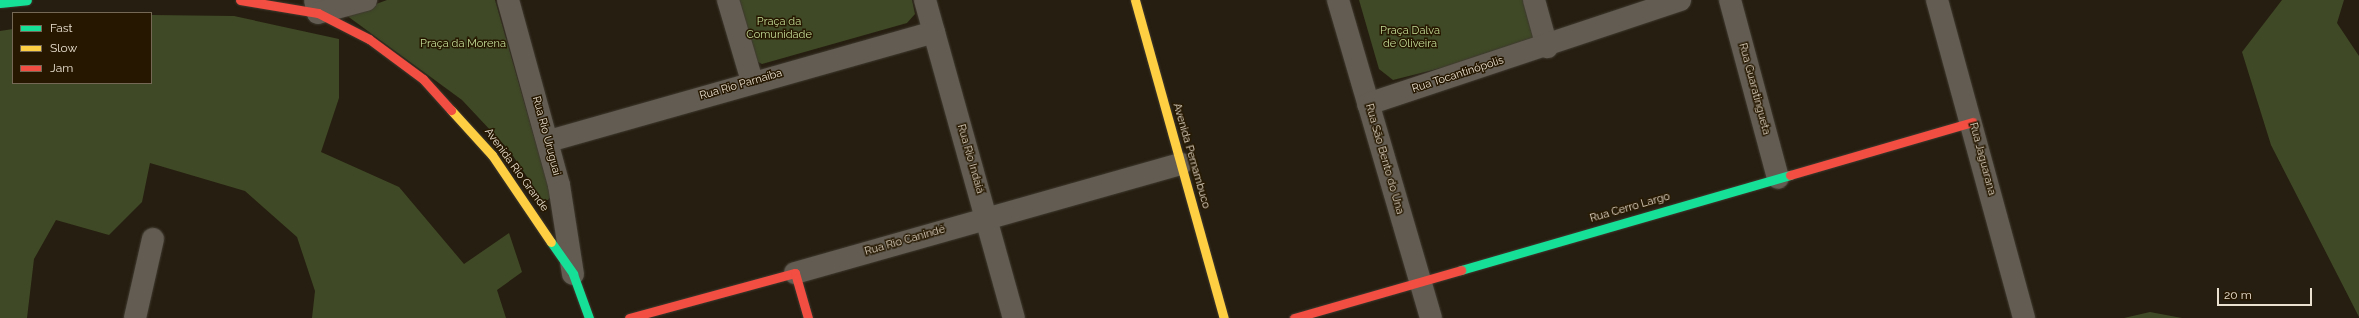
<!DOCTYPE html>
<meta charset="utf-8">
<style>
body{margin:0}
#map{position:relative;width:2359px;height:318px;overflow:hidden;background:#261e10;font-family:Raleway,sans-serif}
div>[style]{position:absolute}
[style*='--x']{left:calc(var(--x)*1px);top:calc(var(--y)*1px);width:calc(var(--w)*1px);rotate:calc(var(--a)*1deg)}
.green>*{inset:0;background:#3f4926}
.roads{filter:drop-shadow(0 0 1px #3f392f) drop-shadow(0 0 1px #3f392f)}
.street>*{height:22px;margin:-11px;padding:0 11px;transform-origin:11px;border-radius:11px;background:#625c52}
.fast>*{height:9px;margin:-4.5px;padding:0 4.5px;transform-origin:4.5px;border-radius:4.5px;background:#16e098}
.slow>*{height:9px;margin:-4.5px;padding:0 4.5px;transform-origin:4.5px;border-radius:4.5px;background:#ffcf43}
.jam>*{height:9px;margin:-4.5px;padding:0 4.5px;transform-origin:4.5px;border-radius:4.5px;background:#f24e42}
span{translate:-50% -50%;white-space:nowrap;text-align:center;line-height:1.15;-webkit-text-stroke:3px #261800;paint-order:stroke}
.park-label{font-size:11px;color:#c5de98}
.street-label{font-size:11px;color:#ebe1d1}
.legend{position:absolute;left:12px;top:12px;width:140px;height:72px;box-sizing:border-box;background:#261800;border:1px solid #756854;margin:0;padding:5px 7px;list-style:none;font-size:12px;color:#ebe1d1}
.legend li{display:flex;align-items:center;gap:8px;height:20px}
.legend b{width:20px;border:1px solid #756854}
.scale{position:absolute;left:2217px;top:288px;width:95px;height:18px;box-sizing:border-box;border:2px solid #ebe1d1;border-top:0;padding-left:5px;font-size:12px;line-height:14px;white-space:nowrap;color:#ebe1d1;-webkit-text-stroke:3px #261800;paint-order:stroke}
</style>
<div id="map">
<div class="green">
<i style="clip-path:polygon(387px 0,495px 0,551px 196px,548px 200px,542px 199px,509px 150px,462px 100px,346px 15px)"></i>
<i style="clip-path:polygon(738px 0,912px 0,915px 14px,907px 23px,762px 64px,756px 61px)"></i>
<i style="clip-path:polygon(1359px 0,1537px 0,1540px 37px,1461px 63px,1393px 80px,1379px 69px)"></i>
<i style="clip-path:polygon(2282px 0,2344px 0,2337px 23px,2359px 56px,2359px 317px,2271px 145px,2242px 52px)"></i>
<i style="clip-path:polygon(151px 15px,234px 16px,339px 39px,339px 98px,321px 152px,399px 187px,464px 264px,509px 233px,522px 272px,497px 290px,506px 318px,312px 318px,315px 291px,297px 237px,245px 191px,150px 163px,142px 202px,109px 235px,56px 220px,34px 259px,27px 318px,0 318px,0 31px,13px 29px,13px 83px,151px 83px)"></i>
<i style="clip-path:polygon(2150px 312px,2182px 318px,2124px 318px)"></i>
</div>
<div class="roads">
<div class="street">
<i style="--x:315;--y:0;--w:13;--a:77"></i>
<i style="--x:318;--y:13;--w:50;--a:-15.2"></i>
<i style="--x:508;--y:0;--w:192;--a:74.6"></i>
<i style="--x:559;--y:185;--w:90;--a:81.1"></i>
<i style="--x:728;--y:0;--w:84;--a:73.5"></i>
<i style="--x:925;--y:0;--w:330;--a:74.4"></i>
<i style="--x:1338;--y:0;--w:331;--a:73.7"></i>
<i style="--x:1534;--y:0;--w:49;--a:74.5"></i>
<i style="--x:1730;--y:0;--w:184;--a:74.9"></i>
<i style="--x:1937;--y:0;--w:330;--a:74.7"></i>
<i style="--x:1368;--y:104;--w:329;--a:-18.4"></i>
<i style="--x:549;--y:141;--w:400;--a:-15.8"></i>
<i style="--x:795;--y:273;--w:401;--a:-15.8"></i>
<i style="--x:135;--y:318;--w:81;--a:-77.2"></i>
</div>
<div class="fast">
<i style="--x:0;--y:3;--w:27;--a:-6"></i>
<i style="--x:551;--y:242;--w:39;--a:55"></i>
<i style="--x:573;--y:274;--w:47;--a:70"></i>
<i style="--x:1461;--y:270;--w:342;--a:-16.1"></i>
</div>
<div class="slow">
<i style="--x:1135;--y:0;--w:330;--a:74.4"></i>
<i style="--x:451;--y:110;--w:61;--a:47.7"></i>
<i style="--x:492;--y:155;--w:105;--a:55.9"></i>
</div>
<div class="jam">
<i style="--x:240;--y:0;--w:79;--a:9.5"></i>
<i style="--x:318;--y:13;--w:57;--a:27"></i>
<i style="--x:369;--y:39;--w:67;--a:36.5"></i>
<i style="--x:423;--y:79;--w:42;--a:47.9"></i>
<i style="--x:1790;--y:175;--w:190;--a:-16.2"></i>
<i style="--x:629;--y:318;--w:172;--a:-15.2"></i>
<i style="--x:795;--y:273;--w:47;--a:73.9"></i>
<i style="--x:1294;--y:318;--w:174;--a:-16"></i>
</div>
</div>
<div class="park-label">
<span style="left:779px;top:29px">Praça da<br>Comunidade</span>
<span style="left:1410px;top:38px">Praça Dalva<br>de Oliveira</span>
<span style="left:463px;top:44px">Praça da Morena</span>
</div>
<div class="street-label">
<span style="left:1458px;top:75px;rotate:-18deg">Rua Tocantinópolis</span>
<span style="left:741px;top:85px;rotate:-16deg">Rua Rio Parnaíba</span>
<span style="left:1754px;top:89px;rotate:75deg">Rua Guaratingueta</span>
<span style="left:546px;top:136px;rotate:75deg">Rua Rio Uruguai</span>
<span style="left:1191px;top:156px;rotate:74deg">Avenida Pernambuco</span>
<span style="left:970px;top:159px;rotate:74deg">Rua Rio Indaiá</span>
<span style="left:1384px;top:159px;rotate:74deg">Rua São Bento do Una</span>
<span style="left:1982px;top:159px;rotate:75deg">Rua Jaguarana</span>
<span style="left:516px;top:170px;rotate:54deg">Avenida Rio Grande</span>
<span style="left:1630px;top:208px;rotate:-16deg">Rua Cerro Largo</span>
<span style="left:905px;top:241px;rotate:-16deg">Rua Rio Canindé</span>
</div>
<ul class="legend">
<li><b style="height:5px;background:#16e098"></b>Fast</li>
<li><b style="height:5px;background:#ffcf43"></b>Slow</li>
<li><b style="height:5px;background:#f24e42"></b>Jam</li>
</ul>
<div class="scale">20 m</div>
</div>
